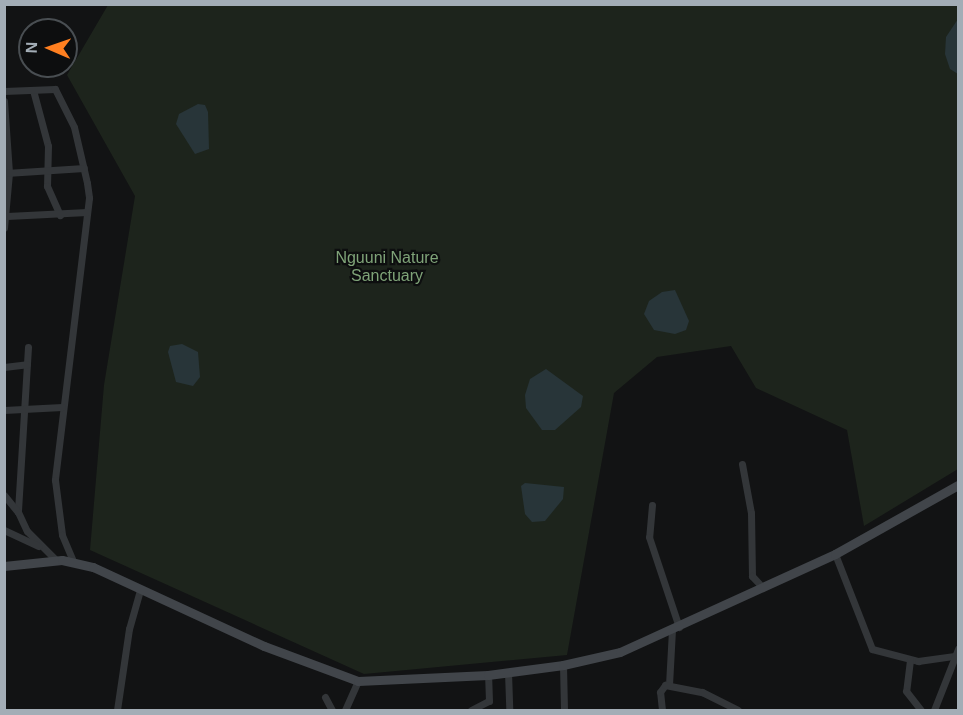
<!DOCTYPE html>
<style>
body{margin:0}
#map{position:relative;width:963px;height:715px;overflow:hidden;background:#121314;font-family:Arial,sans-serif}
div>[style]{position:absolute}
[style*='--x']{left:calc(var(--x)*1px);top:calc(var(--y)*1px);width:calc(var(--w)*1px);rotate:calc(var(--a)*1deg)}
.green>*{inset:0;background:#1d241c}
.water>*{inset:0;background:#283539}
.minor>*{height:7px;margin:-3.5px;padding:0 3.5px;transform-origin:3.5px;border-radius:3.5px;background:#333639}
.secondary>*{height:9px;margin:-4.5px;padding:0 4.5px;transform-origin:4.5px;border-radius:4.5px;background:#41454a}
span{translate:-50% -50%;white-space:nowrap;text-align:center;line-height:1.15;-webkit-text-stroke:4.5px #0d0e0f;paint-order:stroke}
.park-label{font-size:16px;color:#7fa378}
.frame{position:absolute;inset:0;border:6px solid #a3adb6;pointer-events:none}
.north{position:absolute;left:18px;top:18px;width:60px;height:60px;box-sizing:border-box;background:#0d0e0f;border:2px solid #494e52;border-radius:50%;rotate:272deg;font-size:16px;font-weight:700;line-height:24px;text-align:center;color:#a3adb6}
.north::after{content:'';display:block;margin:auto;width:21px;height:27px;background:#ff7f20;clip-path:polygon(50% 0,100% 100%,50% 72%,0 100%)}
</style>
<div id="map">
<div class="green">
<i style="clip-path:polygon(108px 5px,958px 5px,958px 469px,864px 526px,847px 430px,756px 388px,731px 346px,657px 357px,614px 393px,567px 655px,364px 674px,90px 550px,104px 385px,135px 196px,67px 75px)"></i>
</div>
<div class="water">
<i style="clip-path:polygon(958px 19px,958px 74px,950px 69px,945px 54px,946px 37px)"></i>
<i style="clip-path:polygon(198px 104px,205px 105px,208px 112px,209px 149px,195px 154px,176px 124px,179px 114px)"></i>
<i style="clip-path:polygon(675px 290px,689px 321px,686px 330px,675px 334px,654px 330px,644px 314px,649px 301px,662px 292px)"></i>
<i style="clip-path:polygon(182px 344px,198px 352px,200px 377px,193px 386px,176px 382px,168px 352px,170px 346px)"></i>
<i style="clip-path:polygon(546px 369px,583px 396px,581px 407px,555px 430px,542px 430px,526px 408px,525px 395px,530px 379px)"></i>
<i style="clip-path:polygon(525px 483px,564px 487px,563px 499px,545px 521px,532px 522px,525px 514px,521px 486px)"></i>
</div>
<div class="minor">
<i style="--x:33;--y:90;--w:58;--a:75"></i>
<i style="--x:48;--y:146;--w:40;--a:91.4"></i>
<i style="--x:47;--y:186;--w:32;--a:66"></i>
<i style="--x:4;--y:91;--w:51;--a:-2.2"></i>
<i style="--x:55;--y:89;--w:42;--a:63.4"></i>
<i style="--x:74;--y:127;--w:57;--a:76.9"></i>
<i style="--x:87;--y:183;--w:15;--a:82"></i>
<i style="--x:89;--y:198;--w:284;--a:96.9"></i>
<i style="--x:55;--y:480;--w:55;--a:82.7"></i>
<i style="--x:62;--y:535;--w:28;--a:67"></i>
<i style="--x:4;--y:101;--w:72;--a:86"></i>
<i style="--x:9;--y:173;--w:55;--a:95.2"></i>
<i style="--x:6;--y:173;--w:78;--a:-3.7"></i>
<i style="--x:7;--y:216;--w:80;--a:-2.9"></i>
<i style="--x:28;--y:347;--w:165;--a:93.5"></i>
<i style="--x:18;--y:512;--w:21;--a:65"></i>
<i style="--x:27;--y:531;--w:42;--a:45"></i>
<i style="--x:4;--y:367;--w:23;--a:-7"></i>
<i style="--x:4;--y:410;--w:58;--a:-3"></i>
<i style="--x:742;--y:464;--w:50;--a:79.6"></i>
<i style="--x:751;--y:513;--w:63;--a:89.1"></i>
<i style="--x:752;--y:576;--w:16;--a:47"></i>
<i style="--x:4;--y:495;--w:22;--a:51"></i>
<i style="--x:652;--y:505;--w:32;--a:95"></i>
<i style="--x:649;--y:537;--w:95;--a:71.6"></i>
<i style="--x:4;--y:530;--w:38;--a:25"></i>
<i style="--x:835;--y:554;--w:102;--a:68.7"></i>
<i style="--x:872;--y:649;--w:48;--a:14.6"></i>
<i style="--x:918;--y:661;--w:37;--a:-8"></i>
<i style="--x:910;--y:660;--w:31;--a:97"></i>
<i style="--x:906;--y:691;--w:24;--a:52"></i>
<i style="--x:563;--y:665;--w:45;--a:88.7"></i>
<i style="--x:508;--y:672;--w:38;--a:88"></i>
<i style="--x:669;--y:685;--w:55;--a:-86.9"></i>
<i style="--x:325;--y:697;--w:15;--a:62"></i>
<i style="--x:117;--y:710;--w:82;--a:-81.6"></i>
<i style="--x:129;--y:629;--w:41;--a:-74.2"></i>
<i style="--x:345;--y:710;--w:32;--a:-66"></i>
<i style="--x:471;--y:710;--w:20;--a:-27"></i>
<i style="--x:489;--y:701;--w:26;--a:-92"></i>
<i style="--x:662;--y:710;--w:18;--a:-96"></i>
<i style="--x:660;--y:692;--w:9;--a:-54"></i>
<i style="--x:665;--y:685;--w:38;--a:11"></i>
<i style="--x:702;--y:692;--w:40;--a:26.6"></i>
<i style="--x:934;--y:710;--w:66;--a:-68.5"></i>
</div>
<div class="secondary">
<i style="--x:4;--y:566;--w:58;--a:-5.9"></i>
<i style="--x:62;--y:560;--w:32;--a:13"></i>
<i style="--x:93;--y:567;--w:188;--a:24.8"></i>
<i style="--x:264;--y:646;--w:100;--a:20.4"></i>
<i style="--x:358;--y:681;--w:130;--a:-2.6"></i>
<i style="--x:488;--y:675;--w:76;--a:-7.6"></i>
<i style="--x:563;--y:665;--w:58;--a:-12.8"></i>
<i style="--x:620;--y:652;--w:236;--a:-24.5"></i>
<i style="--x:835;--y:554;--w:141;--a:-29.3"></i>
</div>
<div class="park-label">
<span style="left:387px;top:267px">Nguuni Nature<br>Sanctuary</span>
</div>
<div class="frame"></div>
<div class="north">N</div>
</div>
